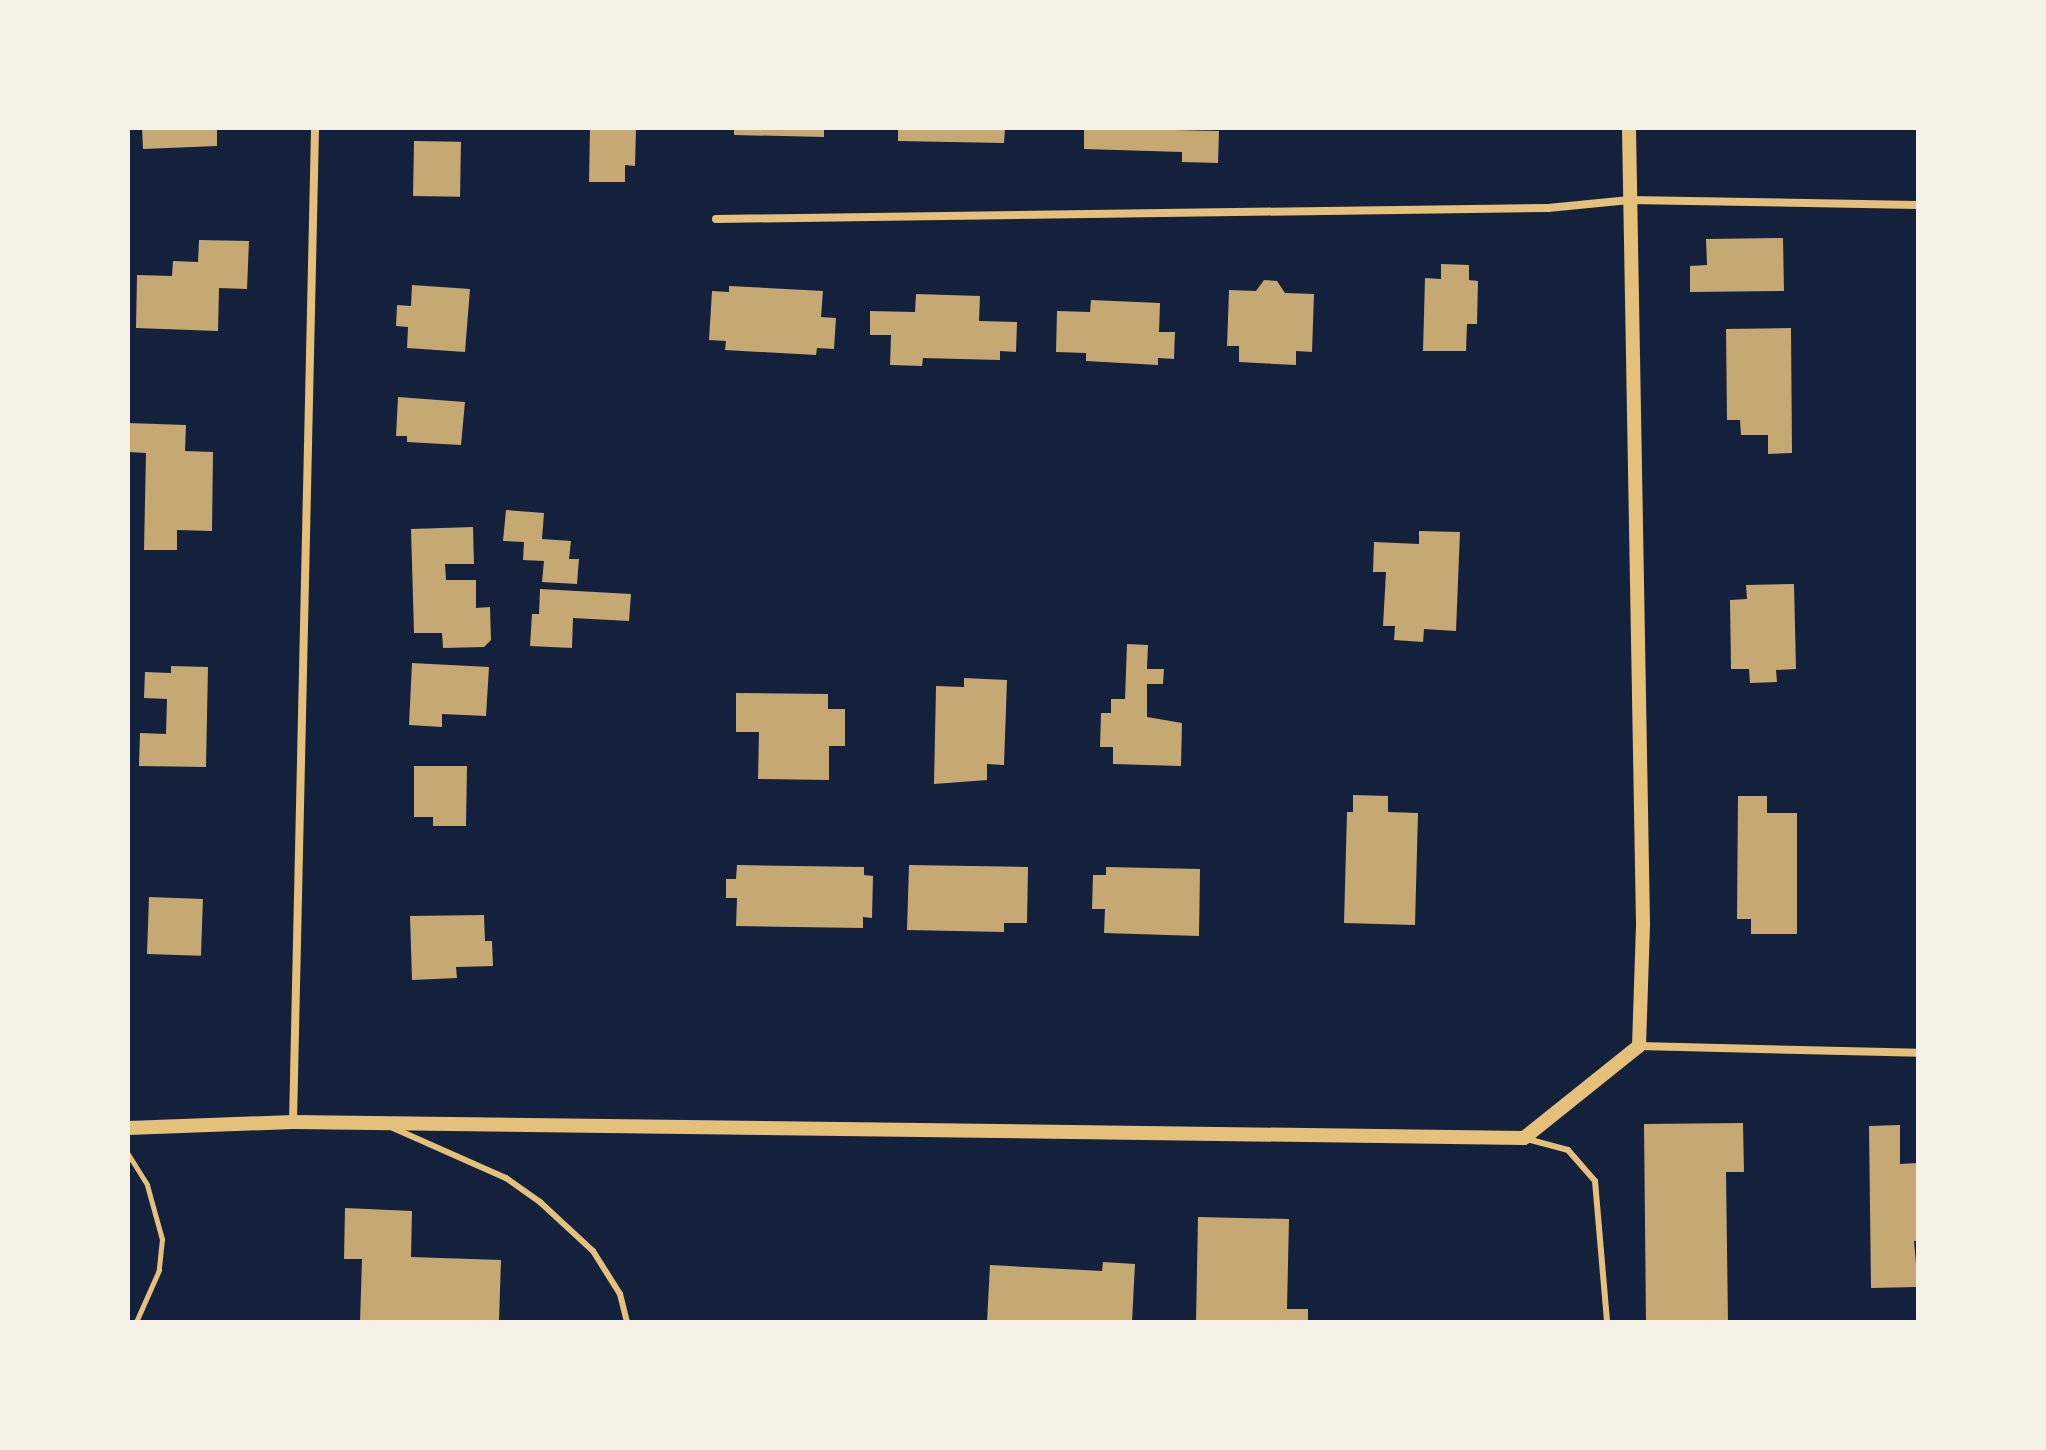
<!DOCTYPE html>
<style>
body{margin:0}
#map{position:relative;width:2046px;height:1450px;overflow:hidden;background:#14213d;font-family:"Fira Sans",sans-serif}
div>[style]{position:absolute}
[style*='--x']{left:calc(var(--x)*1px);top:calc(var(--y)*1px);width:calc(var(--w)*1px);rotate:calc(var(--a)*1deg)}
.building>*{inset:0;background:#c6a872;transform-origin:0 0}
.path>*{height:5px;margin:-2.5px;padding:0 2.5px;transform-origin:2.5px;border-radius:2.5px;background:#e5c07b}
.service>*{height:6px;margin:-3px;padding:0 3px;transform-origin:3px;border-radius:3px;background:#e5c07b}
.minor>*{height:8px;margin:-4px;padding:0 4px;transform-origin:4px;border-radius:4px;background:#e5c07b}
.tertiary>*{height:14px;margin:-7px;padding:0 7px;transform-origin:7px;border-radius:7px;background:#e5c07b}
span{translate:-50% -50%;white-space:nowrap;text-align:center;line-height:1.15;-webkit-text-stroke:6px #f6f1e7;paint-order:stroke}
.frame{position:absolute;inset:0;border:130px solid #f6f1e7;pointer-events:none}
</style>
<div id="map">
<div class="building">
<i style="clip-path:polygon(142px 128px,217px 128px,217px 146px,143px 149px)"></i>
<i style="clip-path:polygon(590px 128px,636px 128px,635px 166px,625px 165px,625px 182px,589px 182px)"></i>
<i style="clip-path:polygon(734px 128px,824px 128px,824px 137px,734px 135px)"></i>
<i style="clip-path:polygon(898px 128px,1005px 128px,1004px 143px,898px 141px)"></i>
<i style="clip-path:polygon(1084px 128px,1219px 131px,1218px 163px,1182px 162px,1182px 152px,1084px 149px)"></i>
<i style="left:414px;top:141px;width:47px;height:55px;rotate:1deg"></i>
<i style="clip-path:polygon(1783px 238px,1784px 291px,1690px 292px,1690px 266px,1707px 265px,1706px 239px)"></i>
<i style="clip-path:polygon(199px 240px,249px 241px,247px 289px,219px 288px,218px 331px,136px 328px,137px 275px,172px 276px,173px 261px,198px 262px)"></i>
<i style="clip-path:polygon(1441px 264px,1469px 265px,1469px 280px,1478px 281px,1477px 324px,1467px 324px,1466px 351px,1423px 351px,1425px 278px,1441px 279px)"></i>
<i style="clip-path:polygon(1264px 280px,1277px 281px,1285px 293px,1314px 294px,1312px 352px,1296px 351px,1296px 365px,1239px 362px,1239px 346px,1227px 346px,1229px 290px,1256px 291px)"></i>
<i style="clip-path:polygon(412px 285px,470px 289px,465px 352px,407px 348px,408px 327px,396px 326px,397px 305px,411px 306px)"></i>
<i style="clip-path:polygon(729px 286px,823px 291px,821px 317px,836px 318px,834px 349px,817px 348px,816px 355px,725px 350px,726px 341px,709px 340px,712px 291px,729px 292px)"></i>
<i style="clip-path:polygon(916px 294px,980px 296px,979px 321px,1017px 322px,1016px 352px,1000px 351px,1000px 360px,923px 358px,922px 366px,890px 365px,891px 335px,870px 335px,870px 311px,915px 312px)"></i>
<i style="clip-path:polygon(1091px 300px,1160px 303px,1159px 332px,1175px 332px,1174px 359px,1158px 358px,1158px 365px,1086px 361px,1086px 353px,1056px 352px,1057px 311px,1090px 312px)"></i>
<i style="clip-path:polygon(1791px 328px,1792px 453px,1768px 454px,1768px 435px,1741px 435px,1740px 420px,1727px 420px,1726px 329px)"></i>
<i style="clip-path:polygon(398px 397px,465px 402px,461px 445px,407px 442px,407px 436px,396px 436px)"></i>
<i style="clip-path:polygon(128px 423px,186px 425px,185px 451px,213px 452px,212px 531px,177px 530px,177px 550px,144px 550px,146px 453px,128px 452px)"></i>
<i style="clip-path:polygon(506px 510px,544px 513px,542px 539px,571px 541px,569px 559px,579px 559px,577px 584px,542px 582px,544px 561px,523px 560px,524px 542px,503px 541px)"></i>
<i style="clip-path:polygon(473px 527px,474px 564px,445px 564px,446px 580px,476px 580px,476px 608px,490px 607px,491px 640px,484px 647px,443px 648px,442px 633px,414px 633px,411px 529px)"></i>
<i style="clip-path:polygon(1419px 531px,1460px 532px,1456px 631px,1424px 629px,1423px 642px,1394px 640px,1395px 626px,1383px 626px,1386px 572px,1373px 572px,1374px 542px,1419px 544px)"></i>
<i style="clip-path:polygon(1794px 584px,1796px 669px,1776px 670px,1777px 682px,1750px 683px,1749px 669px,1731px 669px,1730px 600px,1747px 599px,1746px 585px)"></i>
<i style="clip-path:polygon(540px 589px,631px 594px,629px 621px,573px 618px,572px 648px,530px 646px,532px 614px,539px 614px)"></i>
<i style="clip-path:polygon(1127px 644px,1148px 645px,1147px 669px,1164px 669px,1163px 684px,1147px 684px,1147px 717px,1182px 723px,1181px 766px,1113px 764px,1113px 747px,1100px 747px,1101px 713px,1111px 713px,1111px 699px,1125px 699px)"></i>
<i style="clip-path:polygon(412px 663px,489px 667px,486px 716px,442px 714px,442px 727px,409px 725px)"></i>
<i style="clip-path:polygon(171px 666px,208px 667px,206px 767px,139px 766px,140px 733px,166px 734px,167px 699px,144px 698px,145px 672px,171px 673px)"></i>
<i style="clip-path:polygon(964px 678px,1007px 680px,1004px 765px,987px 764px,987px 780px,934px 784px,936px 686px,964px 687px)"></i>
<i style="clip-path:polygon(736px 693px,828px 694px,828px 709px,845px 709px,845px 746px,829px 746px,829px 780px,758px 779px,759px 732px,736px 732px)"></i>
<i style="clip-path:polygon(414px 766px,467px 766px,466px 826px,433px 826px,433px 817px,414px 817px)"></i>
<i style="clip-path:polygon(1353px 795px,1388px 796px,1388px 812px,1418px 813px,1415px 925px,1344px 923px,1347px 812px,1353px 812px)"></i>
<i style="clip-path:polygon(1738px 796px,1767px 796px,1767px 813px,1797px 813px,1797px 934px,1751px 934px,1751px 919px,1737px 919px)"></i>
<i style="clip-path:polygon(737px 865px,864px 867px,864px 875px,873px 876px,872px 918px,863px 917px,863px 928px,736px 926px,737px 898px,726px 898px,726px 879px,736px 879px)"></i>
<i style="clip-path:polygon(909px 865px,1028px 867px,1027px 923px,1004px 923px,1004px 932px,907px 930px)"></i>
<i style="clip-path:polygon(1106px 867px,1200px 869px,1199px 936px,1104px 933px,1105px 909px,1092px 909px,1093px 875px,1106px 875px)"></i>
<i style="left:149px;top:897px;width:54px;height:57px;rotate:2deg"></i>
<i style="clip-path:polygon(484px 915px,485px 941px,492px 941px,493px 966px,456px 967px,457px 978px,412px 980px,410px 916px)"></i>
<i style="clip-path:polygon(1743px 1123px,1744px 1172px,1726px 1172px,1728px 1322px,1646px 1322px,1644px 1124px)"></i>
<i style="clip-path:polygon(1900px 1125px,1900px 1164px,1918px 1163px,1918px 1241px,1914px 1241px,1918px 1287px,1871px 1288px,1869px 1126px)"></i>
<i style="clip-path:polygon(345px 1208px,412px 1211px,411px 1257px,501px 1260px,499px 1322px,360px 1322px,362px 1259px,344px 1259px)"></i>
<i style="clip-path:polygon(1198px 1217px,1289px 1219px,1287px 1309px,1308px 1309px,1308px 1322px,1196px 1322px)"></i>
<i style="clip-path:polygon(1103px 1262px,1135px 1264px,1132px 1322px,987px 1322px,990px 1265px,1102px 1271px)"></i>
</div>
<div class="path">
<i style="--x:128;--y:1154;--w:36;--a:58"></i>
<i style="--x:147;--y:1185;--w:56;--a:74.5"></i>
<i style="--x:162;--y:1239;--w:31;--a:96"></i>
<i style="--x:159;--y:1270;--w:57;--a:113.9"></i>
</div>
<div class="service">
<i style="--x:393;--y:1128;--w:124;--a:23.9"></i>
<i style="--x:506;--y:1178;--w:42;--a:35.2"></i>
<i style="--x:540;--y:1202;--w:72;--a:42.8"></i>
<i style="--x:593;--y:1251;--w:51;--a:57.9"></i>
<i style="--x:620;--y:1294;--w:29;--a:76"></i>
<i style="--x:1527;--y:1139;--w:42;--a:15"></i>
<i style="--x:1568;--y:1150;--w:41;--a:48.9"></i>
<i style="--x:1595;--y:1181;--w:142;--a:85.1"></i>
</div>
<div class="minor">
<i style="--x:716;--y:219;--w:832;--a:-0.76"></i>
<i style="--x:1548;--y:208;--w:82;--a:-5.6"></i>
<i style="--x:1630;--y:200;--w:288;--a:1"></i>
<i style="--x:1639;--y:1046;--w:279;--a:1.4"></i>
<i style="--x:293;--y:1122;--w:994;--a:-88.73"></i>
</div>
<div class="tertiary">
<i style="--x:128;--y:1128;--w:165;--a:-2.1"></i>
<i style="--x:293;--y:1122;--w:1231;--a:0.74"></i>
<i style="--x:1524;--y:1138;--w:147;--a:-38.7"></i>
<i style="--x:1639;--y:1046;--w:123;--a:-88.1"></i>
<i style="--x:1643;--y:923;--w:795;--a:-91.01"></i>
</div>
<div class="frame"></div>
</div>
